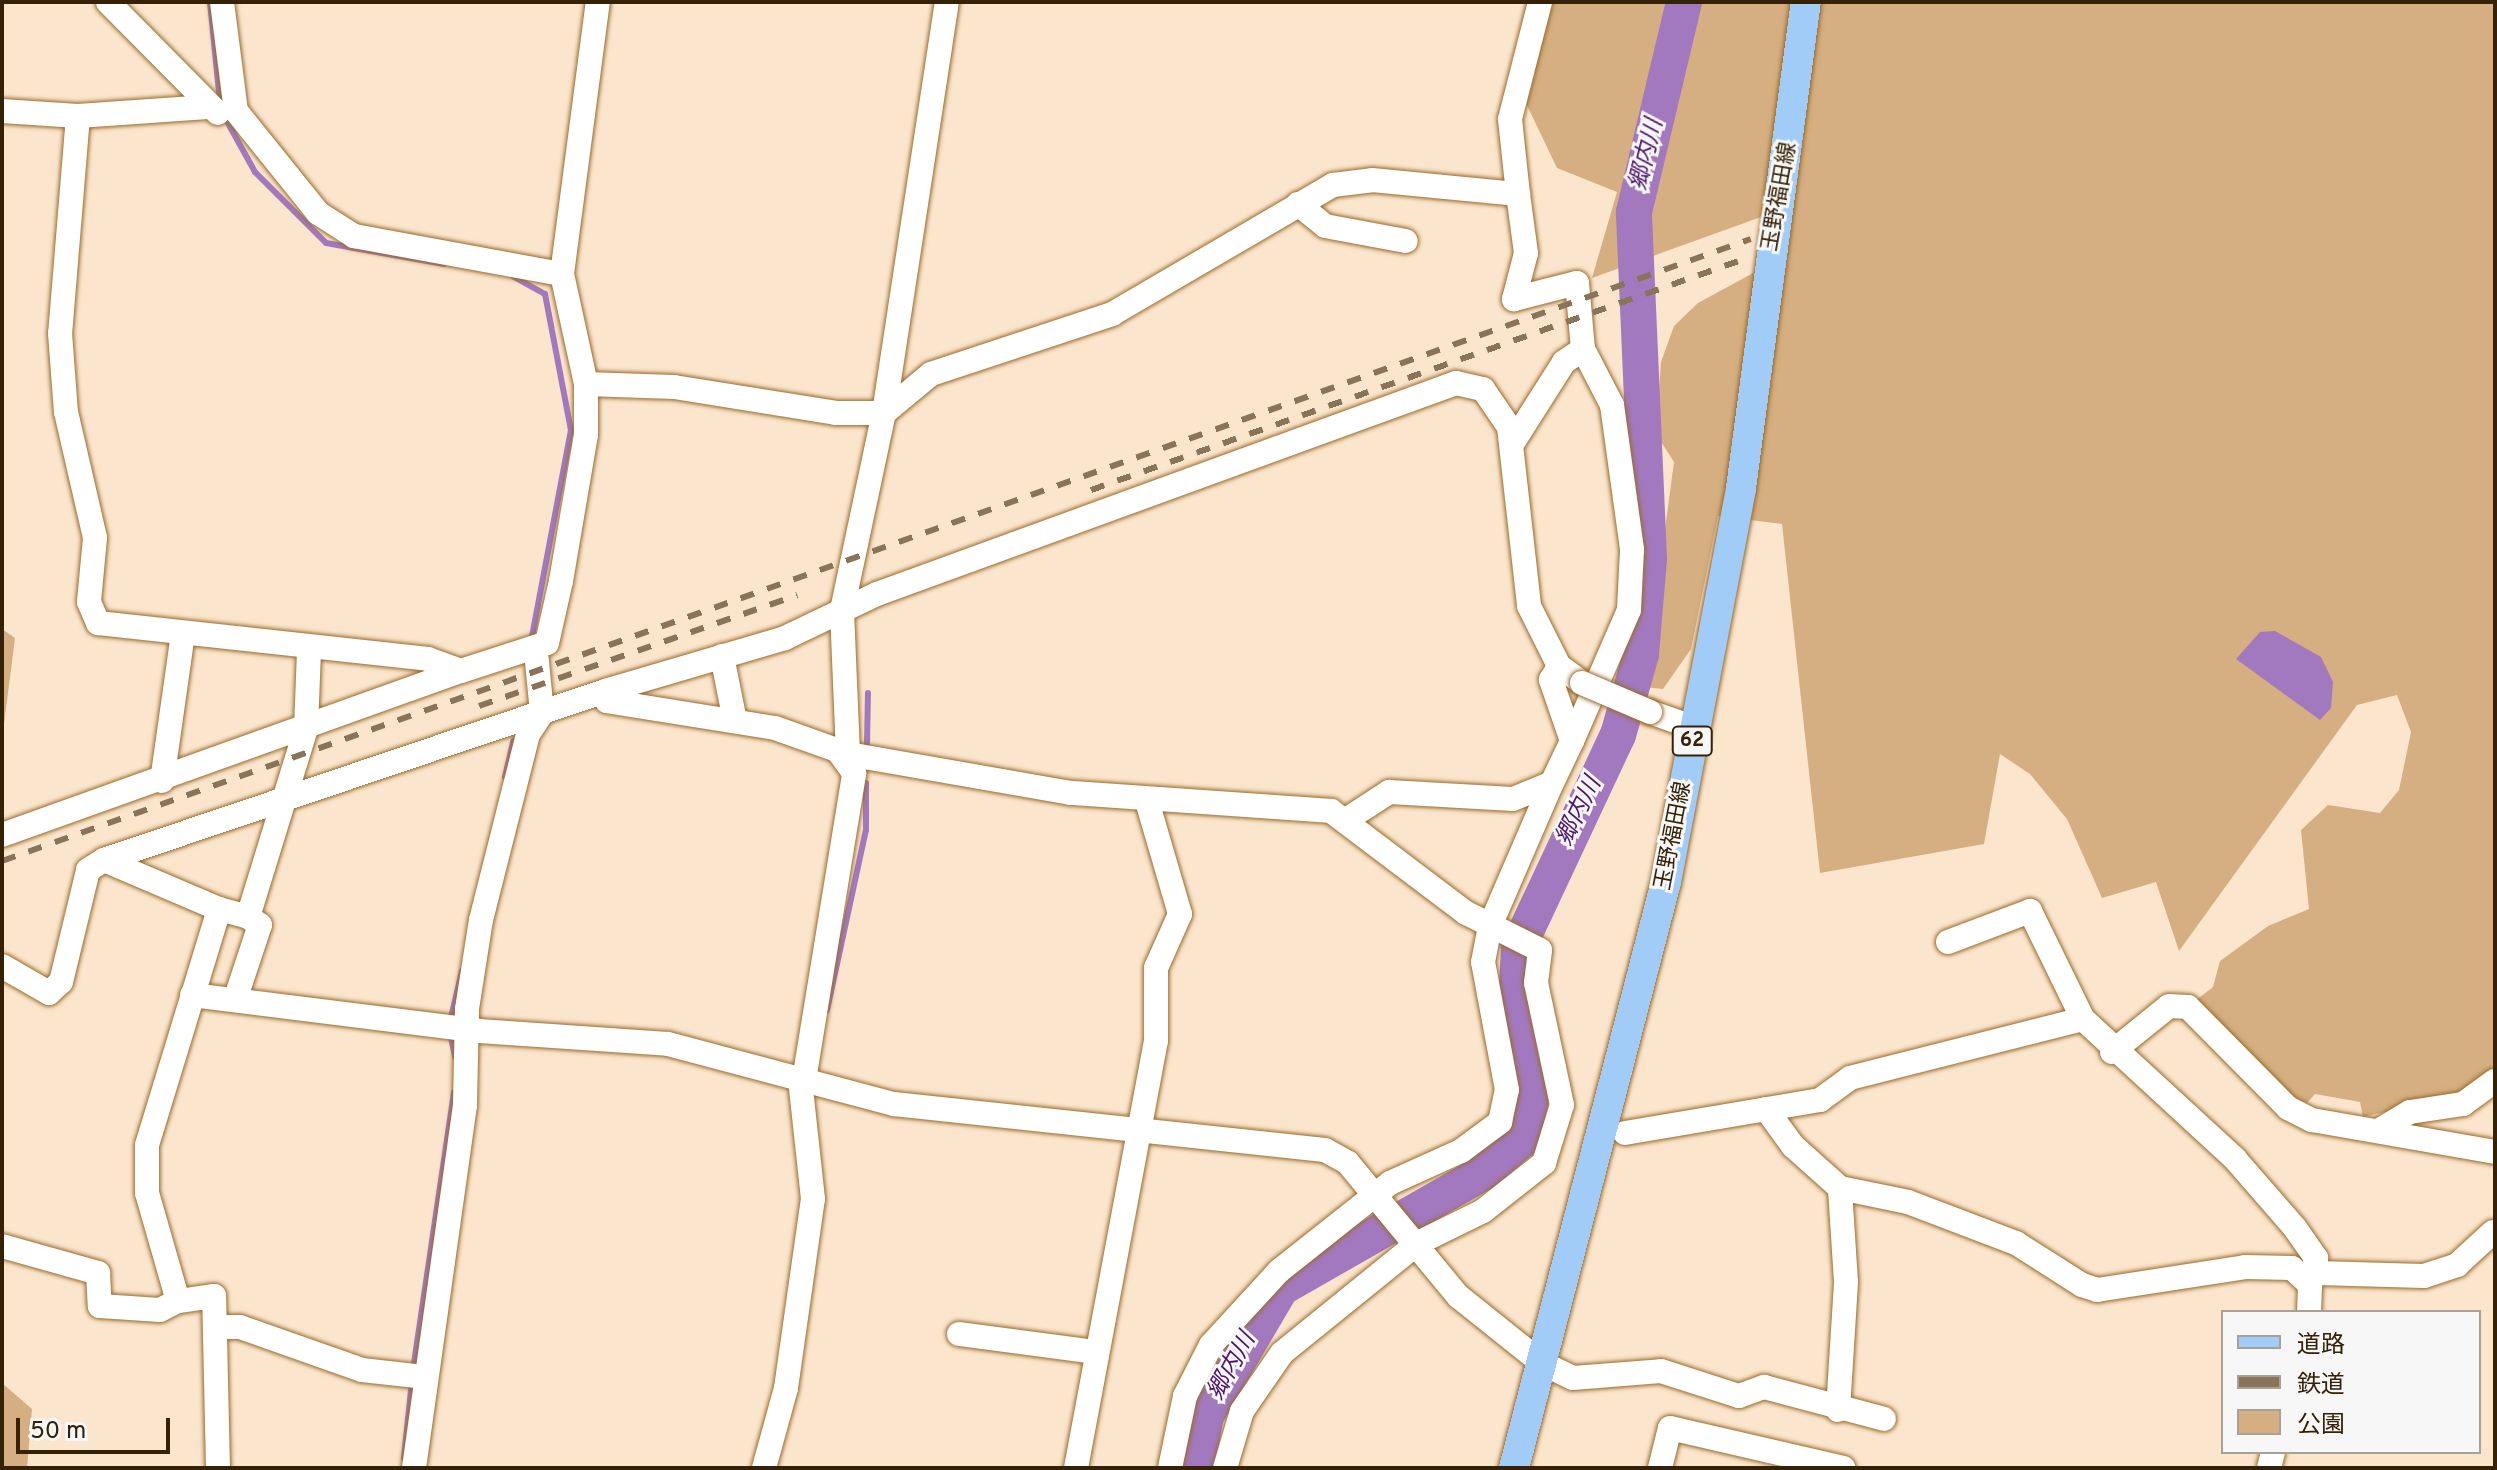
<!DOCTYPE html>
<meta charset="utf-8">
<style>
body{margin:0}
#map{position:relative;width:2497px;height:1470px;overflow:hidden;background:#fbe6cd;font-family:Overpass,"Noto Sans JP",sans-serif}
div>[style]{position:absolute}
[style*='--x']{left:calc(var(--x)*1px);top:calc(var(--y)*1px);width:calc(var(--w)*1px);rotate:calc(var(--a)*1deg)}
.green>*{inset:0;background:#d5af81}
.water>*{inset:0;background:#a279be}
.stream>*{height:6px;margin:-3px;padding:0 3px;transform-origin:3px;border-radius:3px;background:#a279be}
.river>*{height:36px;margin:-18px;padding:0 18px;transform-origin:18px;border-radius:18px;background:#a279be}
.roads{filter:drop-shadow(0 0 2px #9a6a2a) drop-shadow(0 0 2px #9a6a2a)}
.minor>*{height:24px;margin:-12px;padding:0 12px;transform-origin:12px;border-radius:12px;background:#fff}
.major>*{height:30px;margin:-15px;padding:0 15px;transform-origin:15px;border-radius:15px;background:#a1ccf8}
.rail>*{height:6px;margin-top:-3px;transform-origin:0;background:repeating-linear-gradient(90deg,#89745a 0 14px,transparent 0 28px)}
.bridges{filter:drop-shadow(0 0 2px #9a6a2a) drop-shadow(0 0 2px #9a6a2a)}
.minor-bridge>*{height:24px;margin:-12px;padding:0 12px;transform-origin:12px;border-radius:12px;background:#fff}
span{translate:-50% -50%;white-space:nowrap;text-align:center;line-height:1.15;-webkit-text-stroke:6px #f7f7f7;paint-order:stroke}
.shield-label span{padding:2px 6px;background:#f7f7f7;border:2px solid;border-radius:6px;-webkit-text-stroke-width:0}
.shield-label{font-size:20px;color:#352106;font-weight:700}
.street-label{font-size:22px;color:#352106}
.water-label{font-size:24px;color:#4d166a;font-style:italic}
.frame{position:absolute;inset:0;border:4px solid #352106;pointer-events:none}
.legend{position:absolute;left:2221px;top:1310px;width:260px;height:144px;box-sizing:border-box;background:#f7f7f7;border:2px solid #a9a197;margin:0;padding:10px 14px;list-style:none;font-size:24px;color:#352106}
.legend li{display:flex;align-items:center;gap:16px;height:40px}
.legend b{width:40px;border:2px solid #a9a197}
.scale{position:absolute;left:16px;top:1418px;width:154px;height:36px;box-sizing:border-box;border:4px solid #352106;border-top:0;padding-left:10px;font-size:24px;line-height:28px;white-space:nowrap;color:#352106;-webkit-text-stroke:6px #f7f7f7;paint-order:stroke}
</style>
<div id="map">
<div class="green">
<i style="clip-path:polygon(1553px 2px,2495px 2px,2495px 1070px,2457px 1095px,2363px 1117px,2360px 1102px,2315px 1094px,2307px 1103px,2293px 1098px,2195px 1001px,2213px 987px,2220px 961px,2268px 926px,2309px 909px,2301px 830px,2328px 805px,2380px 813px,2399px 790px,2411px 732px,2397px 695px,2357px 705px,2179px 951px,2156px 882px,2102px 898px,2067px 819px,2030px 774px,2000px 754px,1984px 844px,1820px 873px,1782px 524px,1718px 516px,1691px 649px,1663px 689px,1644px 687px,1674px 462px,1656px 434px,1661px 362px,1674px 326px,1698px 303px,1755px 272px,1761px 217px,1592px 278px,1617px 192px,1557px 168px,1524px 99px)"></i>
<i style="clip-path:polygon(2px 629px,15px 638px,2px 740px)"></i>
<i style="clip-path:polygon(2px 1383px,32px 1409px,27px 1468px,2px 1468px)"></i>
</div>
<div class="water">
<i style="clip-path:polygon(2275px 631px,2321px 657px,2333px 682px,2331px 708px,2320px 720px,2236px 659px,2260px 632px)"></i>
</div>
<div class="stream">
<i style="--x:210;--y:2;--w:100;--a:84.3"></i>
<i style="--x:224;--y:116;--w:64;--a:61"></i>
<i style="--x:255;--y:172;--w:100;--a:45"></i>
<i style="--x:326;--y:243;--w:120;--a:10.1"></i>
<i style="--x:514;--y:277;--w:35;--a:29"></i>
<i style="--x:545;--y:294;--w:138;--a:79.2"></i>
<i style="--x:571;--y:430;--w:215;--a:100.7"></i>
<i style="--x:867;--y:744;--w:51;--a:-88.9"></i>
<i style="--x:505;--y:777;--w:37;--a:-77"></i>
<i style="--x:827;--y:1010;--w:184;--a:-77.8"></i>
<i style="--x:866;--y:830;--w:47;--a:-90"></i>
<i style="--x:450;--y:1022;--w:52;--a:-76.8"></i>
<i style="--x:450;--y:1033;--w:25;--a:78"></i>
<i style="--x:413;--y:1370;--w:281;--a:-81.6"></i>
<i style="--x:404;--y:1458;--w:77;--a:-84.1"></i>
</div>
<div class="river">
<i style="--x:1196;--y:1468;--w:53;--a:-79.1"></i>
<i style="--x:1206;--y:1416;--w:148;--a:-59.6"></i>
<i style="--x:1281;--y:1288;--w:234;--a:-29.7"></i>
<i style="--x:1484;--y:1172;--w:50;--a:-40.1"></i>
<i style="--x:1522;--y:1140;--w:46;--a:-77.5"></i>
<i style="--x:1532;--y:1095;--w:91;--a:-100.1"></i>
<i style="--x:1516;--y:1005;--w:59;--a:-87.1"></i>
<i style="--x:1519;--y:946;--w:233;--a:-64.9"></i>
<i style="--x:1618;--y:735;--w:84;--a:-74.1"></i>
<i style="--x:1641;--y:654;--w:95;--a:-85.2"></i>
<i style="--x:1649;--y:559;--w:347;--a:-92.5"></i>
<i style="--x:1634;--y:212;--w:216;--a:-76.6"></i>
</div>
<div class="roads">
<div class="minor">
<i style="--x:108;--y:2;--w:156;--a:45.3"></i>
<i style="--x:222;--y:2;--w:110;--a:82.7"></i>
<i style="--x:236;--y:111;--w:131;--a:51.2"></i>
<i style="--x:318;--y:213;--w:43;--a:32.6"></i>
<i style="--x:354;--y:236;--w:211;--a:10.4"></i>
<i style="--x:2;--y:111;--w:76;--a:3.8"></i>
<i style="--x:78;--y:116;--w:130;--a:-4"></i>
<i style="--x:78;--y:116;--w:218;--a:94.7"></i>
<i style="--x:60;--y:333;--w:79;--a:85.7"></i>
<i style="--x:66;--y:412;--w:129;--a:77"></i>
<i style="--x:95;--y:538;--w:64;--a:95.4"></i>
<i style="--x:89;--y:602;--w:23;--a:67"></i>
<i style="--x:98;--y:623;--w:332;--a:6.2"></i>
<i style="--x:428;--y:659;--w:35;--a:20"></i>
<i style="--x:461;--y:671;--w:90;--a:-18"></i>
<i style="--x:547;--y:643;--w:64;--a:-77.3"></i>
<i style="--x:561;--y:581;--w:148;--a:-80.3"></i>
<i style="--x:586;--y:435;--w:51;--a:-90"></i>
<i style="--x:586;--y:384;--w:113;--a:-102.3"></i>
<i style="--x:562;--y:274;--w:274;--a:-82.5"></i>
<i style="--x:1518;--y:194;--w:60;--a:82.3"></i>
<i style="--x:1526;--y:253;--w:48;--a:104.6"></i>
<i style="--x:1514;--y:299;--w:65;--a:-14.3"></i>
<i style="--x:1577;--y:283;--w:66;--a:84.8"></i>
<i style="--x:1298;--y:204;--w:35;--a:39"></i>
<i style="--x:1325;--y:226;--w:82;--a:10.5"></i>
<i style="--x:586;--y:384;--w:88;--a:2"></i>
<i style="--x:674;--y:387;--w:164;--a:9.1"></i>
<i style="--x:836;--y:413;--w:48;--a:0"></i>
<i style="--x:884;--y:413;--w:61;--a:-39.7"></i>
<i style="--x:931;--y:374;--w:191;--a:-18.3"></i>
<i style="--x:1112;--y:314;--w:256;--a:-30.3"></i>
<i style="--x:1333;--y:185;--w:39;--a:-7"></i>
<i style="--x:1372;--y:180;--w:147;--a:5.5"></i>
<i style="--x:1518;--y:194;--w:75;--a:-96.1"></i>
<i style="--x:1510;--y:119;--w:121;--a:-75.6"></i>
<i style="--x:1512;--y:444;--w:97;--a:-57.6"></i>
<i style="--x:1564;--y:362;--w:23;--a:-34"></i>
<i style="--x:1583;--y:349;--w:63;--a:62.6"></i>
<i style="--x:1612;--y:405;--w:146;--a:82.1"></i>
<i style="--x:1632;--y:550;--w:60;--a:92.9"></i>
<i style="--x:1629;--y:610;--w:143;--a:113.5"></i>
<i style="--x:722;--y:656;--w:66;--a:78.7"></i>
<i style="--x:1650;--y:712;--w:48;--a:19.6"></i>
<i style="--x:848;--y:754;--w:144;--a:-92.4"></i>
<i style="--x:842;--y:610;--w:201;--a:-78"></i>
<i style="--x:884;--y:413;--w:416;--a:-81.3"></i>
<i style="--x:162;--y:781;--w:149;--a:-81.9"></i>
<i style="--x:1349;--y:818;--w:48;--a:-33"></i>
<i style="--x:1389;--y:792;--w:124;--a:3.2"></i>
<i style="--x:1513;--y:799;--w:42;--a:-22.3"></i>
<i style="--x:1552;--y:783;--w:47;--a:-64.5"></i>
<i style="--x:1572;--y:741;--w:65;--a:-109"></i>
<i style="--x:1551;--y:680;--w:16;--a:-60"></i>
<i style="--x:2;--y:835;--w:487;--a:-19.7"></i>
<i style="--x:104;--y:860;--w:125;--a:23.1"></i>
<i style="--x:1948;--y:942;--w:88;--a:-20.7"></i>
<i style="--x:2030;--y:911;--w:120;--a:63.9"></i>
<i style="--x:2083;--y:1019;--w:207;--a:42.6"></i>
<i style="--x:2235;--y:1159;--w:91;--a:49"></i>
<i style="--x:2295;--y:1228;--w:37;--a:55"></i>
<i style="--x:2316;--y:1258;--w:28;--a:103"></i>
<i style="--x:2;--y:966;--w:54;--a:29.9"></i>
<i style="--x:49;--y:993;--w:16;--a:-43"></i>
<i style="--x:61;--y:982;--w:115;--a:-76.4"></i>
<i style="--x:88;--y:870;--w:19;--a:-32"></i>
<i style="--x:104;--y:860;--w:529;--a:-18.64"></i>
<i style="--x:192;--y:995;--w:289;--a:7.1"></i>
<i style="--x:479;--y:1031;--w:189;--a:3.9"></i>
<i style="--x:668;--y:1044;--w:234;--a:14.9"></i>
<i style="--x:894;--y:1104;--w:433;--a:6.1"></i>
<i style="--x:1325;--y:1150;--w:26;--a:29"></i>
<i style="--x:1348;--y:1163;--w:173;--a:50.4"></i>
<i style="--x:1458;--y:1296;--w:107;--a:38.6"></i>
<i style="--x:1542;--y:1363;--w:34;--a:26"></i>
<i style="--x:1573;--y:1378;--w:88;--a:-4.5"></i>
<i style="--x:1661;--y:1371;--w:82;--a:17.8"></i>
<i style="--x:1739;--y:1396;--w:27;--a:-20"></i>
<i style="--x:1764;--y:1387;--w:124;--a:14.9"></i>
<i style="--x:235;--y:1000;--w:79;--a:-71.6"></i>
<i style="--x:260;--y:925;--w:14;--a:-146"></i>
<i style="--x:2112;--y:1052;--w:73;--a:-38.9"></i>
<i style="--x:2169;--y:1006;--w:19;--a:3"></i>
<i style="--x:2188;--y:1007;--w:142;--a:45.3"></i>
<i style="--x:2288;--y:1108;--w:27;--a:27"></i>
<i style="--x:2312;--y:1120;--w:186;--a:9.9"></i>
<i style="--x:804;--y:1080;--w:311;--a:-80.7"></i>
<i style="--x:854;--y:773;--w:29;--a:-126"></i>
<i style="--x:1766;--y:1109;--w:46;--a:53.9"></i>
<i style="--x:1793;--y:1146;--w:63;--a:41.8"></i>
<i style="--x:1840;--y:1188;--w:69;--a:11.6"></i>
<i style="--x:1908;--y:1202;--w:116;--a:20.8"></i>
<i style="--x:2016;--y:1243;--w:78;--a:32.5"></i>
<i style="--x:2082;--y:1285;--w:16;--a:18"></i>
<i style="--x:2097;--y:1290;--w:150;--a:-8.8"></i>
<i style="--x:2245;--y:1267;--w:47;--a:1.2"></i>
<i style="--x:2292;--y:1268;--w:25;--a:43"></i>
<i style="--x:2310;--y:1285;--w:27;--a:92"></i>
<i style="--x:2378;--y:1131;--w:37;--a:-31"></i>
<i style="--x:2410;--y:1112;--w:54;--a:-8.6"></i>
<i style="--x:2463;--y:1104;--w:39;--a:-36"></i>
<i style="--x:1625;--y:1133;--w:198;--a:-9.6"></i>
<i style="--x:1820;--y:1100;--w:37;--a:-36"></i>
<i style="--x:1850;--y:1078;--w:240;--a:-14.2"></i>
<i style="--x:2;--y:1246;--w:100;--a:15.7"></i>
<i style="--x:98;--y:1273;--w:33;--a:87"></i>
<i style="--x:100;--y:1306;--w:60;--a:3.8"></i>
<i style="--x:160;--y:1310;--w:20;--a:-27"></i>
<i style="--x:2317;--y:1273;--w:107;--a:1.6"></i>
<i style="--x:2424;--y:1276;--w:35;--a:-18"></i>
<i style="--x:2457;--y:1265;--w:49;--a:-42.5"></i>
<i style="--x:220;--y:1327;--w:20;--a:0"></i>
<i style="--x:240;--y:1327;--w:129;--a:19.4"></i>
<i style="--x:362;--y:1370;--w:62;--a:6.4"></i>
<i style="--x:959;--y:1334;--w:138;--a:7.5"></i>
<i style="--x:1838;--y:1410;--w:128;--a:-86.4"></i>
<i style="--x:1846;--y:1282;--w:94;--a:-93.7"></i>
<i style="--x:218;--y:1468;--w:172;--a:-91.3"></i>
<i style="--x:214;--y:1296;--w:36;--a:172"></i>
<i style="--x:178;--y:1301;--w:112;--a:-106"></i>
<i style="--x:147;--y:1193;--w:48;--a:-90"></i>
<i style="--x:147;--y:1145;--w:247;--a:-73"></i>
<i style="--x:219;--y:909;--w:30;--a:15"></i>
<i style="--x:248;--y:917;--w:197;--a:-72.9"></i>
<i style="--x:306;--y:729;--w:78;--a:-87.8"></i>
<i style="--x:414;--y:1468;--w:367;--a:-82"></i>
<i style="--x:465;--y:1105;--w:96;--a:-88.8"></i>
<i style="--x:467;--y:1009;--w:90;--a:-81.1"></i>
<i style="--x:481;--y:920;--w:192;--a:-75.8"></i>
<i style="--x:528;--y:734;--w:25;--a:-56"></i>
<i style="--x:542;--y:713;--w:61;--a:-95.6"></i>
<i style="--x:764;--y:1468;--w:83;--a:-74.6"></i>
<i style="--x:786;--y:1388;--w:191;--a:-81.9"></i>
<i style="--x:813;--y:1199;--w:121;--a:-96.2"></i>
<i style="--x:1076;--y:1468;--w:434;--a:-79.4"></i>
<i style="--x:1156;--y:1041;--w:73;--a:-90"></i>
<i style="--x:1156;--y:968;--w:59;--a:-66"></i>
<i style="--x:1180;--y:914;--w:118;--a:-106.3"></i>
<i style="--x:1170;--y:1468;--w:74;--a:-78.2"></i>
<i style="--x:1185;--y:1396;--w:57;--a:-63"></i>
<i style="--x:1211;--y:1345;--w:100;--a:-47.4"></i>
<i style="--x:1279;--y:1271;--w:142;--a:-38.4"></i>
<i style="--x:1390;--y:1183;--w:78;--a:-24.3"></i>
<i style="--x:1461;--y:1151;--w:49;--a:-36.6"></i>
<i style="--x:1500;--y:1122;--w:33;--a:-78"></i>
<i style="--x:1507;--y:1090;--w:130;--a:-100.6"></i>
<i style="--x:1483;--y:962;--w:37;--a:-79"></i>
<i style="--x:1490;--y:926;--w:156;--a:-66.6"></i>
<i style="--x:1225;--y:1468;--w:59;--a:-73.4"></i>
<i style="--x:1242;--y:1411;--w:70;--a:-55.4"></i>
<i style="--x:1282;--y:1353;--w:175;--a:-39"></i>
<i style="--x:1418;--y:1243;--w:72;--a:-26.2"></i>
<i style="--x:1483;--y:1211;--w:78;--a:-38.2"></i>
<i style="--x:1544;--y:1163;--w:61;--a:-72.8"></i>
<i style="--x:1562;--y:1105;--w:125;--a:-102"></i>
<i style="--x:1536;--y:983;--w:33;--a:-83"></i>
<i style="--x:1540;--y:950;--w:83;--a:-153.4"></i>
<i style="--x:1466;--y:913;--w:169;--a:-142.9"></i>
<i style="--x:1331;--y:811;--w:261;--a:-176"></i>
<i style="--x:1071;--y:793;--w:226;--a:-170.1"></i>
<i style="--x:848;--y:754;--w:77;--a:-160.4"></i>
<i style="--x:775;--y:728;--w:170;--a:-170.9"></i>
<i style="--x:607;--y:701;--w:10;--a:-101"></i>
<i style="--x:605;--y:691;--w:188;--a:-16.4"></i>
<i style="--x:785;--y:638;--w:102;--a:-25.6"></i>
<i style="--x:877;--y:594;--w:616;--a:-20.02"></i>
<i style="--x:1456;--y:383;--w:28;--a:13"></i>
<i style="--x:1483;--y:389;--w:46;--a:55.6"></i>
<i style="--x:1509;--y:427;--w:180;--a:83.6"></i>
<i style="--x:1529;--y:606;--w:67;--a:63.4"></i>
<i style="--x:1559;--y:666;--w:29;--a:36"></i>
<i style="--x:1660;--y:1468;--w:41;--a:-76"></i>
<i style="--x:1670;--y:1428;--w:178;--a:13"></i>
<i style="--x:2269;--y:1468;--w:16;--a:-76"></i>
</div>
<div class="major">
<i style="--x:1514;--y:1468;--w:605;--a:-75.46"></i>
<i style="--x:1666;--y:882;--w:401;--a:-79.2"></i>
<i style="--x:1741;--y:488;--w:490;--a:-82.4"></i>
</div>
</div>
<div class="rail">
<i style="--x:1091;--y:490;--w:699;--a:-19.47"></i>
<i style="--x:479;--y:706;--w:337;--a:-19.2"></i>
<i style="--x:2;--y:861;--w:1856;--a:-19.58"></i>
</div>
<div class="bridges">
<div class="minor-bridge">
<i style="--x:1582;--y:683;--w:74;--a:23.1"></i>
</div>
</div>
<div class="shield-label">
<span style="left:1692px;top:741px">62</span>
</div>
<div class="street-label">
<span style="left:1780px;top:197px;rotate:-80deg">玉野福田線</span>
<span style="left:1674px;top:836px;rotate:-79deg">玉野福田線</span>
</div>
<div class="water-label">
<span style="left:1648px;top:155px;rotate:-76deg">郷内川</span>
<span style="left:1580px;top:812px;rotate:-64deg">郷内川</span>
<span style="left:1233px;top:1367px;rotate:-61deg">郷内川</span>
</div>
<div class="frame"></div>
<ul class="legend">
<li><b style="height:10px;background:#a1ccf8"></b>道路</li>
<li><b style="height:10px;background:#89745a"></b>鉄道</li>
<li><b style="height:22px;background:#d5af81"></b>公園</li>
</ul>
<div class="scale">50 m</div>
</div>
